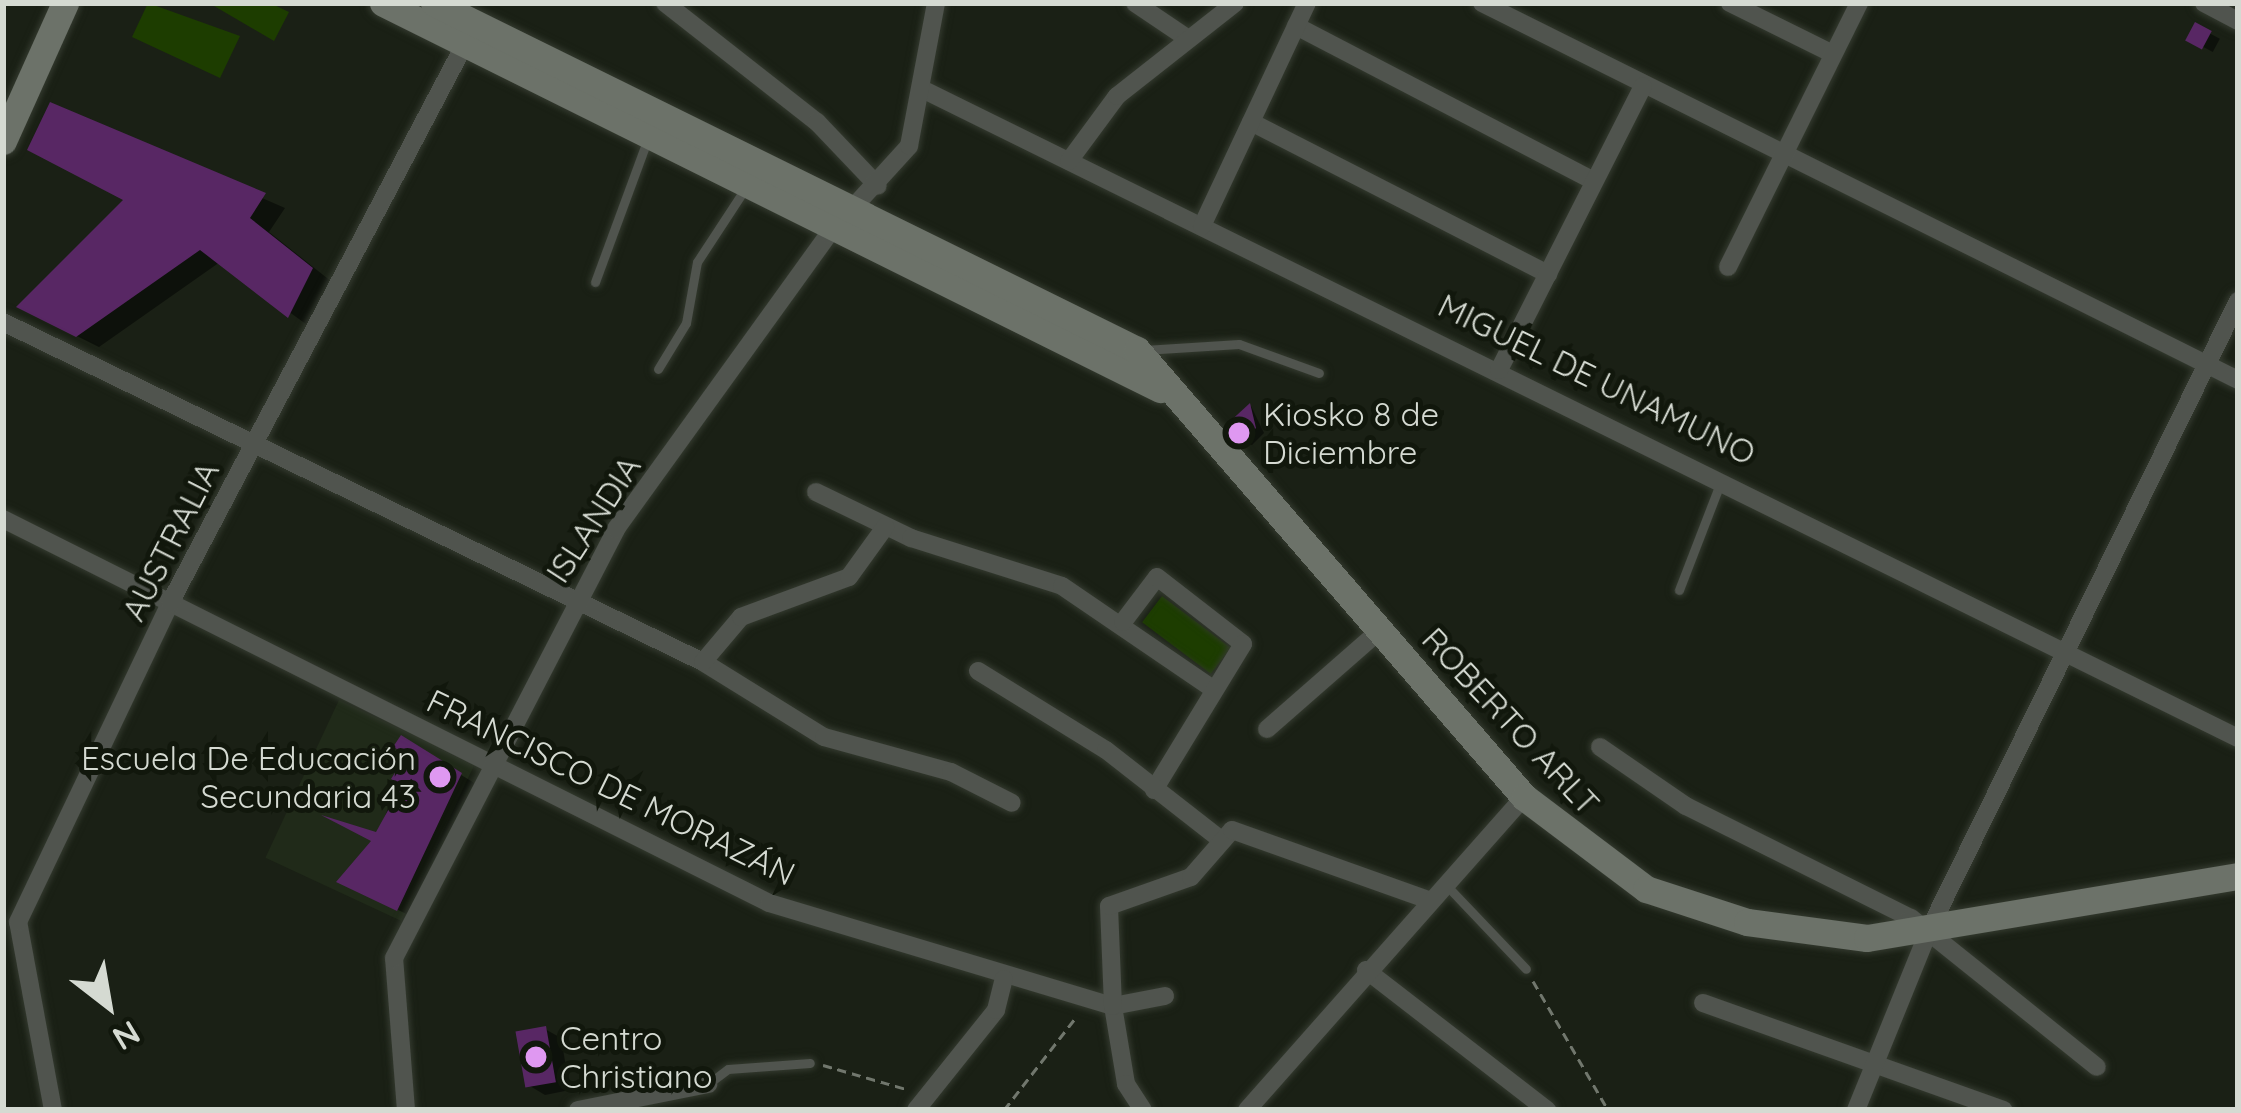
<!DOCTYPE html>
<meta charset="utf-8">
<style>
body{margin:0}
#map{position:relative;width:2241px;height:1113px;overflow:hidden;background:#1a2015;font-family:Quicksand,sans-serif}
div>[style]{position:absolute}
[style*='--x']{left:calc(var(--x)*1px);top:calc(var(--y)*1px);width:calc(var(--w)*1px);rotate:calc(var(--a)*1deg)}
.built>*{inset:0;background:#202a19;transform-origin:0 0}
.green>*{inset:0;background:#1d3d00;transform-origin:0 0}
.shadow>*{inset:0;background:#0007;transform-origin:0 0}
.building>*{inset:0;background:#582764;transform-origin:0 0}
.path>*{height:3px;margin-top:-1.5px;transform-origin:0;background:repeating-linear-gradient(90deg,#71776d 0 9px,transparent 0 15px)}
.roads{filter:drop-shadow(0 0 3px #343a2f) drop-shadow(0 0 3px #343a2f)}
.lane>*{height:9px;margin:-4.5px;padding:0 4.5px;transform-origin:4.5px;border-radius:4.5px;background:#50544e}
.street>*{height:18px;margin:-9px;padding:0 9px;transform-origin:9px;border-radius:9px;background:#50544e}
.secondary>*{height:27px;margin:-13.5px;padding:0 13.5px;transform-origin:13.5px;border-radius:13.5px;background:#6c7269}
.dots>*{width:33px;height:33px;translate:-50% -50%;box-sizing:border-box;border:6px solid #11170c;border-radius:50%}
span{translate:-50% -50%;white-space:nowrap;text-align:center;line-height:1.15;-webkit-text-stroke:10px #11170c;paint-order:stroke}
.street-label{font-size:33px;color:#d5dad2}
.poi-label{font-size:33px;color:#d5dad2}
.left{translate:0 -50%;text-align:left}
.right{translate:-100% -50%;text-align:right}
.frame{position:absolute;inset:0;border:6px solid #d5dad2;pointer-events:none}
.north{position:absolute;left:48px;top:945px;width:120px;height:120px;-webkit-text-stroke:9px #11170c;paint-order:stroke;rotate:149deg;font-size:33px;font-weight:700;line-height:48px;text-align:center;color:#d5dad2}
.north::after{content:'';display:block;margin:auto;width:42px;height:54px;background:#d5dad2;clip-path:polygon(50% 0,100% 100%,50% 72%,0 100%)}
</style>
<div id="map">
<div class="built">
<i style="left:339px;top:700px;width:150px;height:174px;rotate:25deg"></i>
</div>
<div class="green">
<i style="clip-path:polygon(148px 3px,240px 36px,220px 78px,132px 37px)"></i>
<i style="clip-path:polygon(209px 3px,270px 3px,289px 12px,274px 41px)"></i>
<i style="left:1162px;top:596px;width:86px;height:33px;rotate:37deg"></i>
</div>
<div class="shadow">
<i style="left:2196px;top:26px;width:27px;height:15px;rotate:28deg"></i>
<i style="clip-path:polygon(52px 106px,285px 208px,269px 232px,332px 282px,310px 327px,220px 262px,99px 347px,41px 318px,128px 200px)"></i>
<i style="clip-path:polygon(1251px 406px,1264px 433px,1252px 445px,1243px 440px)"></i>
<i style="clip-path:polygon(402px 739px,476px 784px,413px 917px,355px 890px,410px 754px)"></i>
<i style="clip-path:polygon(545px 1029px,561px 1038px,570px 1090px,545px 1095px,530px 1086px)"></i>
</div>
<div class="building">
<i style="left:2195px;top:22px;width:19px;height:21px;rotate:28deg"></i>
<i style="clip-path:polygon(50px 102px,266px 193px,250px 218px,313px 268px,288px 318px,200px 250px,76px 337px,16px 307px,123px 200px,27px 150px)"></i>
<i style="clip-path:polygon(1250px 403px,1256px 428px,1241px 442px,1225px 426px)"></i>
<i style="clip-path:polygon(401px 735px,462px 773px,397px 911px,336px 882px,371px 841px,321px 815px,376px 832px,402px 785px,391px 779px,407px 754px,393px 747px)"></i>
<i style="left:546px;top:1026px;width:57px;height:31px;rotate:80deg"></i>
</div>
<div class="path">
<i style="--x:1533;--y:981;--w:149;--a:59.8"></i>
<i style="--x:823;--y:1065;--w:86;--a:16.1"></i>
<i style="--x:1004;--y:1110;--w:119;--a:-52.2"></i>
</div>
<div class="roads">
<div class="lane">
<i style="--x:595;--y:282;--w:153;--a:-69.8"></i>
<i style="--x:1144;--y:350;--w:95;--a:-3.6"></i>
<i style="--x:1239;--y:344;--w:85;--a:19.9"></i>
<i style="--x:658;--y:369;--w:54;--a:-58.7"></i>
<i style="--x:686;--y:323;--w:62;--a:-79.8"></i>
<i style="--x:697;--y:262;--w:90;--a:-56.8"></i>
<i style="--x:1679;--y:590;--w:117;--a:-68.9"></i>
<i style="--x:1448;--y:887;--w:113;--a:46.4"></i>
<i style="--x:708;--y:1084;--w:25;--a:-37"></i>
<i style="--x:728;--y:1069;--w:82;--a:-4.2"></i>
</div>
<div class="street">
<i style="--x:665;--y:3;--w:193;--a:38.1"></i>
<i style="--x:817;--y:122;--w:88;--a:46.4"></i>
<i style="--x:1135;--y:3;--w:59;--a:34"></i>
<i style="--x:1482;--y:3;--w:845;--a:26.5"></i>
<i style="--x:1730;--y:3;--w:115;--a:26.3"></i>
<i style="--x:2204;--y:3;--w:38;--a:28"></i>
<i style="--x:1296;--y:26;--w:336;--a:27.5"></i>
<i style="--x:922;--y:89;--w:1467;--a:26.25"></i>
<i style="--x:1251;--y:122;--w:334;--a:27.1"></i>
<i style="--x:1069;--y:161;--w:81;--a:-53.6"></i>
<i style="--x:1117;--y:96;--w:150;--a:-38.2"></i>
<i style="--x:1202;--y:226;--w:246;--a:-64.8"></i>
<i style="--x:1728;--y:267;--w:295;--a:-63.6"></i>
<i style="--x:3;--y:322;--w:778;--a:25.91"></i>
<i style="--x:703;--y:662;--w:142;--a:31.8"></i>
<i style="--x:824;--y:737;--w:132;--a:15.4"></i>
<i style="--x:951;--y:772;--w:68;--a:26.9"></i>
<i style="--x:1499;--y:370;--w:318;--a:-63.1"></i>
<i style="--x:816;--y:492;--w:106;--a:25.8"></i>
<i style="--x:911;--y:538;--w:158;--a:17.6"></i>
<i style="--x:1062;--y:586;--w:179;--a:34.3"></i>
<i style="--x:3;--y:519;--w:857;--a:26.62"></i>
<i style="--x:769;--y:903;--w:359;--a:16.7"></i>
<i style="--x:1113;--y:1006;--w:79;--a:80.5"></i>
<i style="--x:1126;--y:1084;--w:31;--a:57"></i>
<i style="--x:1123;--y:622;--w:56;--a:-52.9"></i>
<i style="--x:1157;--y:577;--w:109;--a:37.9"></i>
<i style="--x:1243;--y:644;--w:171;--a:121.4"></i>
<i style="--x:703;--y:662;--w:59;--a:-49.8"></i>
<i style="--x:741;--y:617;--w:115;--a:-20.3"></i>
<i style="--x:849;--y:577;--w:62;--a:-54.2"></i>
<i style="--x:978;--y:671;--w:150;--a:31.7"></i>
<i style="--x:1106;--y:750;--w:146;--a:38"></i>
<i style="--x:1267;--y:729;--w:149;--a:-41.2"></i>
<i style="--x:1600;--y:747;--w:104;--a:34.5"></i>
<i style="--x:1686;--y:806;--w:251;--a:26.5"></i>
<i style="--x:1911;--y:918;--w:238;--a:38.7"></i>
<i style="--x:1366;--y:970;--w:229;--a:37.7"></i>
<i style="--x:1165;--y:996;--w:53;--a:169.1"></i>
<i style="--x:1113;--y:1006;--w:100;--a:-92.3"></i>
<i style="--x:1109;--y:906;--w:87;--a:-19.5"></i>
<i style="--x:1191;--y:877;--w:62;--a:-48.9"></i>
<i style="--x:1232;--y:830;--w:209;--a:19.6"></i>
<i style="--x:1703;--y:1003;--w:319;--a:19.6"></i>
<i style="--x:53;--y:1110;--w:191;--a:-100.5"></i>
<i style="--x:18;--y:922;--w:353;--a:-64.5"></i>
<i style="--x:170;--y:603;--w:639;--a:-62.19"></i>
<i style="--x:406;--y:1110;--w:152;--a:-94.5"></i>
<i style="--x:394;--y:958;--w:483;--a:-62.6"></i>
<i style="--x:616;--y:529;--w:364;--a:-54.2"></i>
<i style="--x:829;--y:234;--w:119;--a:-47.7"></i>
<i style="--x:909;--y:146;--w:146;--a:-79.3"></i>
<i style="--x:578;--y:1110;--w:133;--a:-11.3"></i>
<i style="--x:916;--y:1110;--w:128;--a:-51.3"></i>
<i style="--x:996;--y:1010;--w:32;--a:-76"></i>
<i style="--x:1247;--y:1110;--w:418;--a:-48.5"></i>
<i style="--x:1856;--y:1110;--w:194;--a:-67.9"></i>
<i style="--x:1929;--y:930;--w:701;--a:-63.84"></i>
</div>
<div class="secondary">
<i style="--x:383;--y:3;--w:868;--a:26.42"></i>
<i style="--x:434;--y:3;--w:784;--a:26.27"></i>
<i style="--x:1137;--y:350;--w:591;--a:49.11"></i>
<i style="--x:1524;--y:797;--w:153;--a:37"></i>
<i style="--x:1646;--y:889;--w:106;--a:18.1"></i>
<i style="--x:1747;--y:922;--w:121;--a:7.6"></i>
<i style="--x:1867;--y:938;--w:376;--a:-9.5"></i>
<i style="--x:3;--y:141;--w:151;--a:-65.8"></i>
</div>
</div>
<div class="dots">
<i style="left:1239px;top:433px;background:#df98f1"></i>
<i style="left:440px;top:777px;background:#df98f1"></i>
<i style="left:536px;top:1057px;background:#df98f1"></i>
</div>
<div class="street-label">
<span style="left:1597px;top:379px;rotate:26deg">MIGUEL DE UNAMUNO</span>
<span style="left:593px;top:519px;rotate:-57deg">ISLANDIA</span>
<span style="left:170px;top:541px;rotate:-63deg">AUSTRALIA</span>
<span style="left:1511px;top:721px;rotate:47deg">ROBERTO ARLT</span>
<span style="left:611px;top:787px;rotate:26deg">FRANCISCO DE MORAZÁN</span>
</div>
<div class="poi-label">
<span class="left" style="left:1263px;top:433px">Kiosko 8 de<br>Diciembre</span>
<span class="right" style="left:416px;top:777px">Escuela De Educación<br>Secundaria 43</span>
<span class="left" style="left:560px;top:1057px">Centro<br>Christiano</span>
</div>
<div class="frame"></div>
<div class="north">N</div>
</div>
